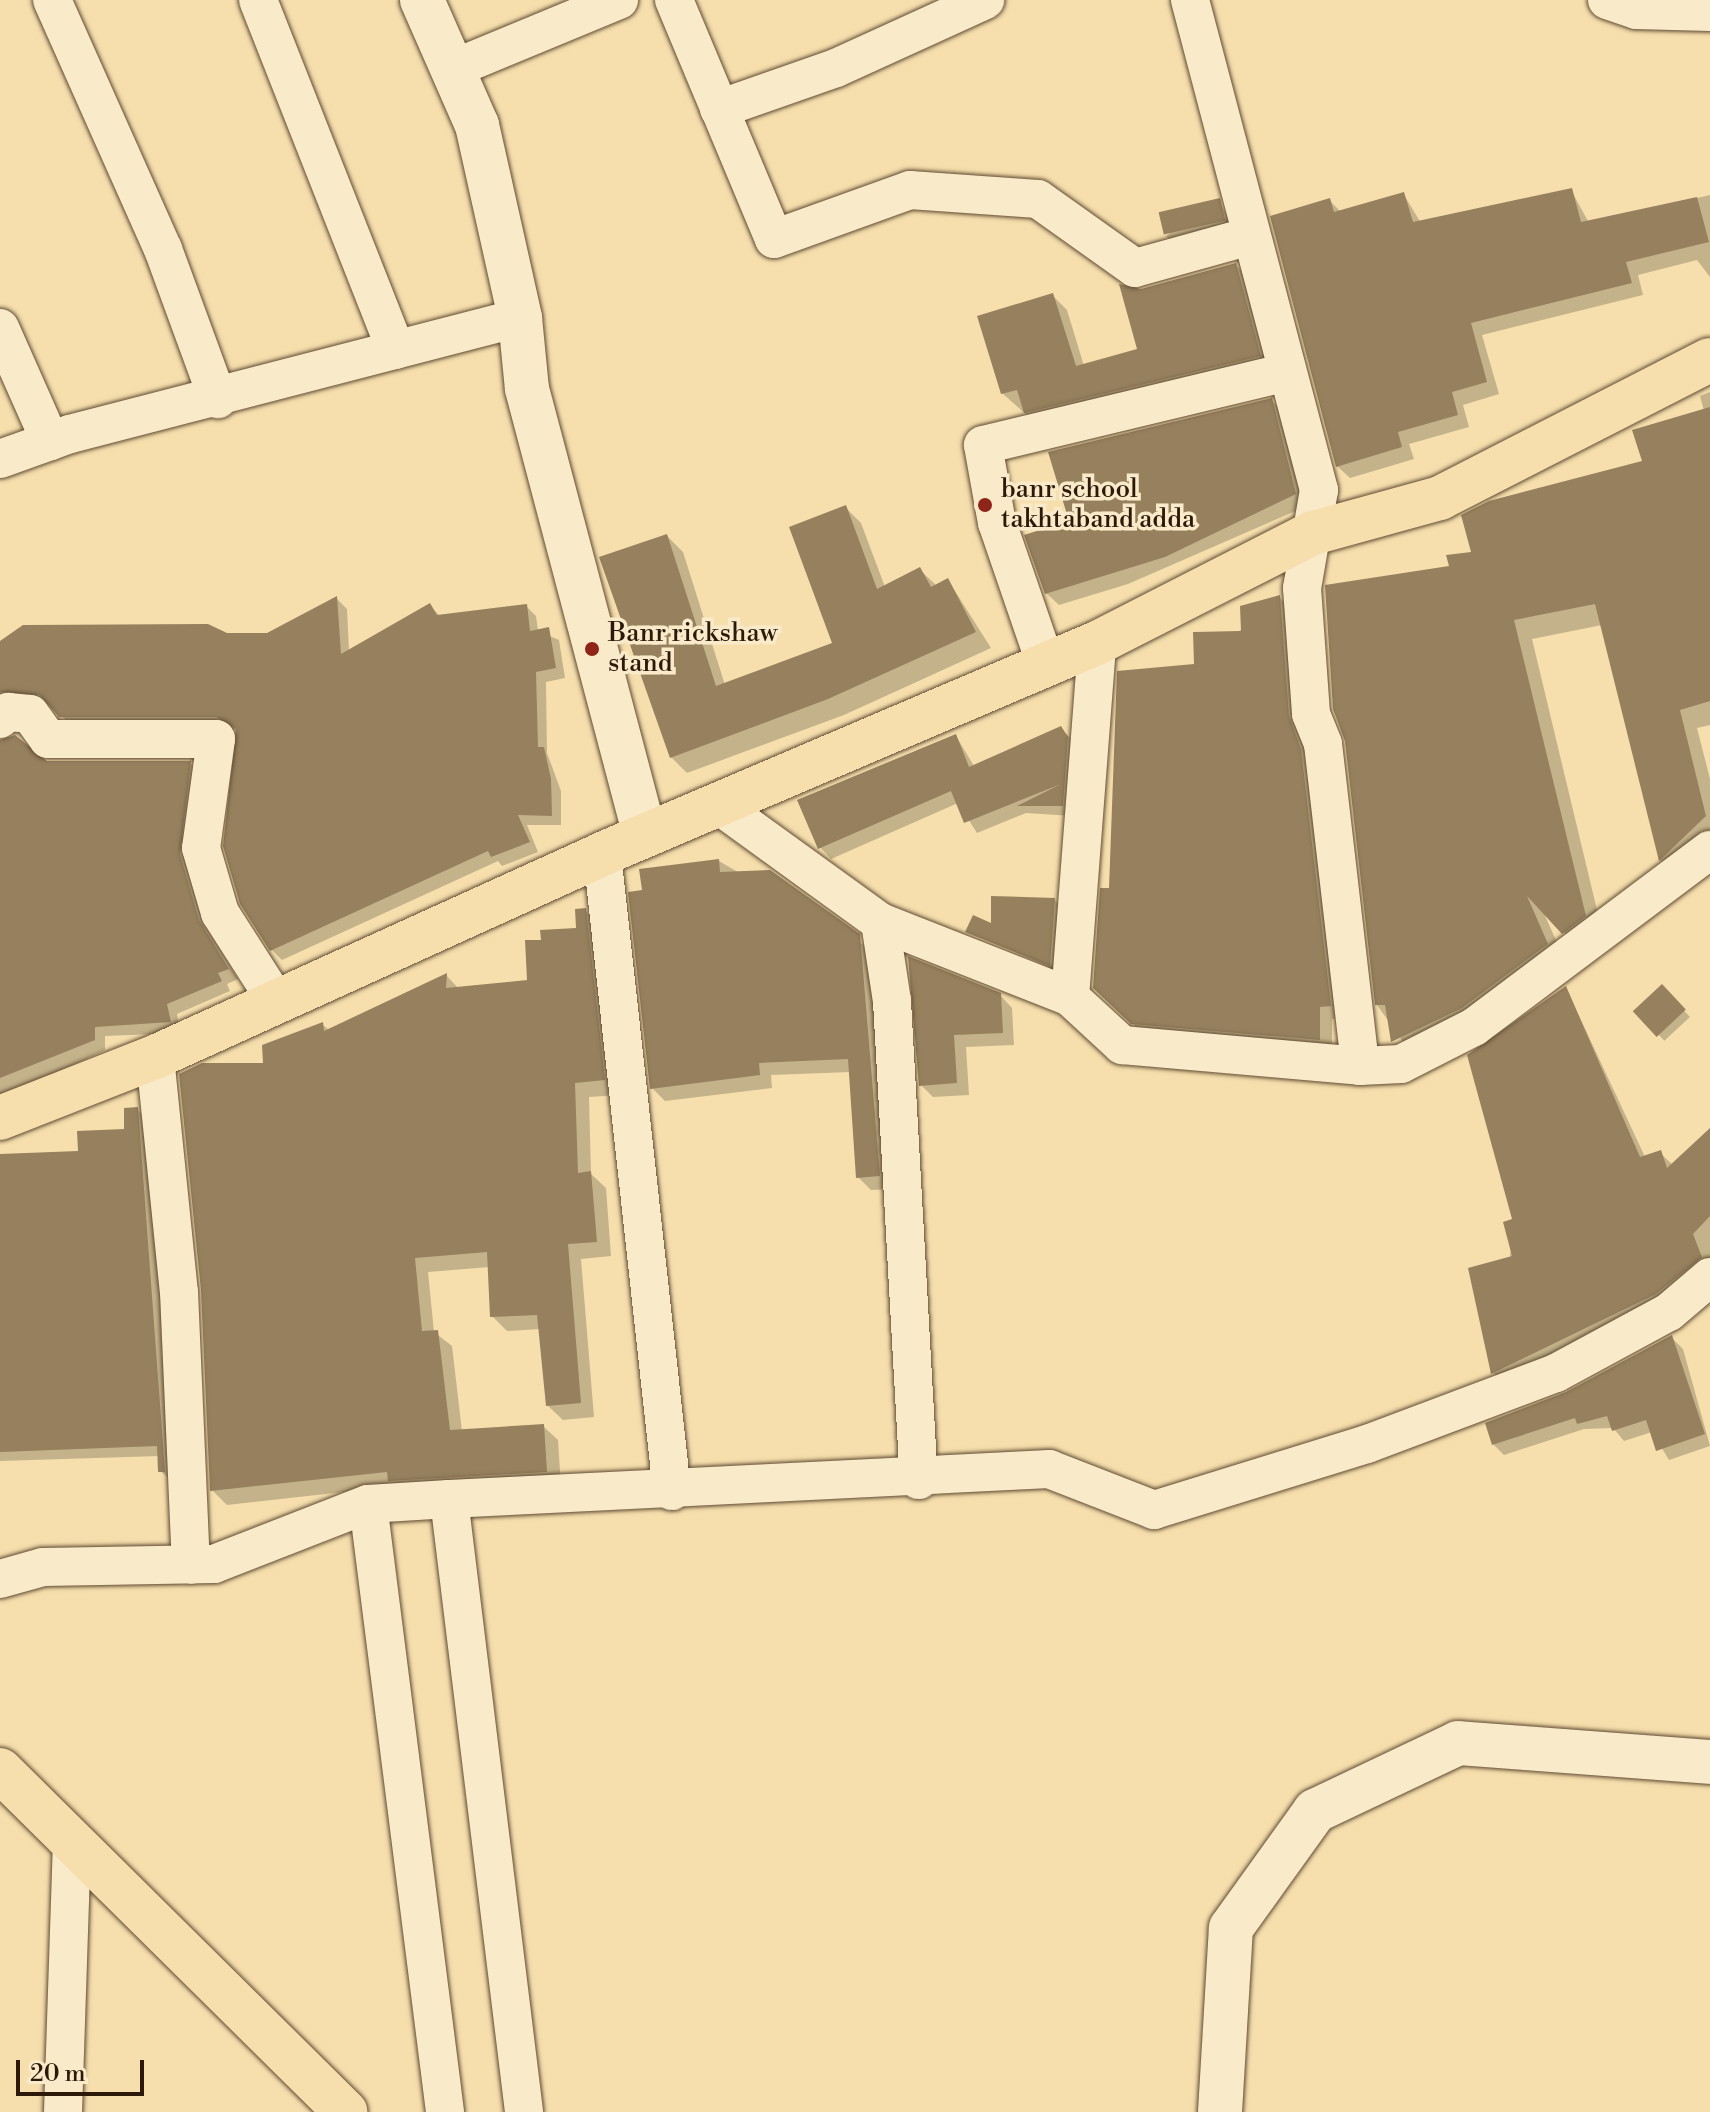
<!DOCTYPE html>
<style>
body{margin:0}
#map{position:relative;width:1710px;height:2112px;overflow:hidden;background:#f6dfad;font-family:"Libre Bodoni",serif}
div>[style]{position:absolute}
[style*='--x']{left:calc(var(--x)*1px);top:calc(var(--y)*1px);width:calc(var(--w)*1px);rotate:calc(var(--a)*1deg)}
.shadow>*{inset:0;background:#0003;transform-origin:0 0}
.building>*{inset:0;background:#96805e;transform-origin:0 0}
.roads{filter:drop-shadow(0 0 2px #5f4a32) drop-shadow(0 0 2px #5f4a32)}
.street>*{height:38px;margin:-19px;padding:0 19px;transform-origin:19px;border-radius:19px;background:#f9eaca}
.secondary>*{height:44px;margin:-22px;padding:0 22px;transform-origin:22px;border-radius:22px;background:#f9eaca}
.primary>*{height:44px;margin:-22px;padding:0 22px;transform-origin:22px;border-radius:22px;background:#f6dfad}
.dots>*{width:22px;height:22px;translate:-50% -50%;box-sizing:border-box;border:4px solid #f9eaca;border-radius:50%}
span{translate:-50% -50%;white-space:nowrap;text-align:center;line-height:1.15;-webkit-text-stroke:7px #f9eaca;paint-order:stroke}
.poi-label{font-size:26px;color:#2d1909}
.left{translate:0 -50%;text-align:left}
.scale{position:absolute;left:16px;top:2060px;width:128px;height:36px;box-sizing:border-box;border:4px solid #2d1909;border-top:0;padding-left:10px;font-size:24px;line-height:28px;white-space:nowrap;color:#2d1909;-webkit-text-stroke:6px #f9eaca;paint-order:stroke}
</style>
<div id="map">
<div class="shadow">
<i style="clip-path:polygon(1571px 190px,1589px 223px,1710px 195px,1710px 277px,1697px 260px,1638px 275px,1643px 295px,1482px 335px,1499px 394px,1463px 405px,1469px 427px,1409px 444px,1414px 459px,1350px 478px,1337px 466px,1330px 201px,1341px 212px,1404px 195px,1421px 223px)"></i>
<i style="clip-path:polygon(1219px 201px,1236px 232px,1179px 248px,1166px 236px)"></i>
<i style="clip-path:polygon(1236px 265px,1251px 280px,1275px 370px,1040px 427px,1002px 393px,1052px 295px,1067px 310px,1084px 366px,1140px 351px,1141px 291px)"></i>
<i style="clip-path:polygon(1710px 392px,1710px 725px,1697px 728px,1710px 779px,1710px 849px,1679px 878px,1660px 860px,1602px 625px,1532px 639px,1603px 935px,1582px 951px,1543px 911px,1566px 963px,1416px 1060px,1377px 1005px,1452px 568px,1644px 462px,1704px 411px,1700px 396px)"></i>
<i style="clip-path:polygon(1272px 401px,1284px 413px,1307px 506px,1128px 584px,1059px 605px,1046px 593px,1072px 522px)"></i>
<i style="clip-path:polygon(846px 508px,861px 523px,885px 587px,920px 570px,937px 586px,948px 580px,991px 648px,844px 715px,687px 773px,671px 757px,667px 536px,683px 552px,725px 685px,835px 644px)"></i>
<i style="clip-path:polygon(1280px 598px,1293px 610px,1343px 1019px,1332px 1019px,1332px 1052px,1146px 1036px,1108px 1001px,1110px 890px,1196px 666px)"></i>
<i style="clip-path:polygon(337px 599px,347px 609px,349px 651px,430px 606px,441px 617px,526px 606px,536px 616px,538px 631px,559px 640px,565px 678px,546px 682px,547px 753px,561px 791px,561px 825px,527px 825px,538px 852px,502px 866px,498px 861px,282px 960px,272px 950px,235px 730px,71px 726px,51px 704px,0 710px,0 644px,268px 635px)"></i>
<i style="clip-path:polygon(1060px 728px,1072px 739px,1073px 816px,1026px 813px,977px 833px,958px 803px,831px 859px,820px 847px,956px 736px,974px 766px)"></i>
<i style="clip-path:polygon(0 741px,39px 761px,190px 763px,200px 773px,189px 866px,209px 932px,238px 979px,227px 984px,230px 991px,177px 1014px,180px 1033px,105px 1036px,105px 1050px,0 1099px)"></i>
<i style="clip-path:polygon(719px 861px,872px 950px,892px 1189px,871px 1190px,858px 1177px,851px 1072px,771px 1075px,772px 1088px,665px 1101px,652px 1088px,644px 892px)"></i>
<i style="clip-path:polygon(1055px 900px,1060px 906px,1055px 970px,967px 931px)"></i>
<i style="clip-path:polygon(585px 910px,600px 925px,619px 1095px,589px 1097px,591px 1174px,606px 1188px,611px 1256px,581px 1259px,594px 1417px,563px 1420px,548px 1406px,541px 1329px,507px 1331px,492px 1316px,490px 1267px,428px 1272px,434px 1332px,452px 1346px,462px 1431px,543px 1426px,558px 1440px,561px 1486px,397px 1486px,227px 1505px,212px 1490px,265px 1064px,323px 1025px,329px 1030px,446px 975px,459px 989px,530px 982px,543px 942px,579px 930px)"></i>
<i style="clip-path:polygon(910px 960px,1000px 995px,1012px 1008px,1014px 1045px,966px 1047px,969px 1095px,933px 1097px,921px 1085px)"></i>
<i style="left:1662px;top:987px;width:41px;height:35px;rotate:47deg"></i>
<i style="clip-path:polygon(1566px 988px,1646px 1159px,1660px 1153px,1673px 1165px,1710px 1130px,1710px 1271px,1505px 1384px,1493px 1373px,1515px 1221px)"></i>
<i style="clip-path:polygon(137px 1109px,148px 1120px,174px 1482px,160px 1471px,160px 1456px,0 1461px,0 1156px,80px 1153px,126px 1131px)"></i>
<i style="clip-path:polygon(1672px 1338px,1683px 1349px,1710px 1446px,1669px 1460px,1652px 1432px,1624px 1441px,1613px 1428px,1584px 1429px,1504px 1455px,1493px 1444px)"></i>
</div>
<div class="building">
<i style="clip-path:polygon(1572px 188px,1581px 222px,1697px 197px,1709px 242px,1626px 262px,1632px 283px,1471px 323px,1487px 382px,1452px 392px,1458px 415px,1398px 432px,1402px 447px,1336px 467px,1270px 216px,1330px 198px,1334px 212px,1404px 192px,1413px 222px)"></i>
<i style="left:1220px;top:198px;width:23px;height:63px;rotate:77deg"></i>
<i style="clip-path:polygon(1236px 263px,1261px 356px,1024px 413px,1017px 390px,1001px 394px,977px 316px,1053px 293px,1076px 366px,1137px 349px,1119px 284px,1141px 289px)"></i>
<i style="clip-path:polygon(1272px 398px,1296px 494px,1165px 557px,1045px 594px,1024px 535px,1069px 521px,1048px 452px)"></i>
<i style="clip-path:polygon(1710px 407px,1710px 701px,1680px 710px,1706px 816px,1659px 861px,1595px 604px,1514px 620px,1586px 916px,1562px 934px,1527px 896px,1548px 944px,1462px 1008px,1391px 1042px,1385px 1005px,1375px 1005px,1345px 741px,1333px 709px,1325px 585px,1449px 566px,1446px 555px,1471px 552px,1461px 515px,1489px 501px,1642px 461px,1632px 430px)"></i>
<i style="clip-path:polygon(846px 505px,877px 589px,920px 567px,931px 587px,948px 578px,976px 632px,828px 699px,670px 758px,599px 557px,667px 534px,716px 686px,832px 643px,789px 527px)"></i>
<i style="clip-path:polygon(1280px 595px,1289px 716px,1301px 749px,1331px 1006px,1320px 1007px,1320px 1040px,1131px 1024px,1093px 988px,1100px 888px,1109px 888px,1117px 671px,1194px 664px,1193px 632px,1241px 631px,1240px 606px)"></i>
<i style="clip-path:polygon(337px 596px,341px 654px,430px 603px,437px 615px,527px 604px,530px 631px,549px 627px,556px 668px,536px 672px,538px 747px,544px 747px,551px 779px,552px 816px,518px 815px,530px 842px,491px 857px,488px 851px,270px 951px,240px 904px,223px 846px,236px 729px,216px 717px,59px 717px,40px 695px,0 692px,0 641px,23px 625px,208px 624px,227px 633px,267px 633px)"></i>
<i style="clip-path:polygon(1061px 726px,1068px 737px,1063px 806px,1017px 806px,1061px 784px,964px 823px,951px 791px,818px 849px,797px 800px,956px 734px,969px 767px)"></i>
<i style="clip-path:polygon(15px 735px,47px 761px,191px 761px,180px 854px,199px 920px,229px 969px,218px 973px,222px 981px,167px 1004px,171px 1022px,95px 1027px,95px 1040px,0 1078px,0 740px)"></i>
<i style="clip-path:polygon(719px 859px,720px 872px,770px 870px,860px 934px,880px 1176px,856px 1178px,848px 1059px,759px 1063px,760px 1075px,650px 1089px,628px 892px,642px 890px,639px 869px)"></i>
<i style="clip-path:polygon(991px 896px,1055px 898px,1050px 966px,965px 932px,973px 915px,991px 923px)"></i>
<i style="clip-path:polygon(586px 908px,605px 1080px,575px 1083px,578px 1173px,591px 1171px,597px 1242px,568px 1244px,581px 1403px,546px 1406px,537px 1315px,490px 1317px,487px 1252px,415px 1258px,422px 1331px,438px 1330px,450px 1430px,544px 1424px,547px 1472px,388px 1481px,387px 1472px,210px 1491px,201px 1290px,179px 1074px,202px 1063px,263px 1063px,262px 1045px,323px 1022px,324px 1031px,447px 973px,446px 988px,527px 980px,525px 940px,541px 940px,540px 930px,576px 928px,575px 909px)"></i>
<i style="clip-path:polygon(908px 956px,1001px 993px,1003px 1033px,954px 1035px,957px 1083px,919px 1086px)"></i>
<i style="left:1662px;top:984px;width:35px;height:40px;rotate:47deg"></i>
<i style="clip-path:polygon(1566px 986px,1640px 1157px,1661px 1150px,1667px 1168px,1710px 1128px,1710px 1216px,1693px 1234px,1702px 1257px,1656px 1294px,1491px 1374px,1468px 1268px,1512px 1256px,1503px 1222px,1512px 1219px,1467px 1055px)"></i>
<i style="clip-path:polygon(138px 1107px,165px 1472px,158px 1472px,157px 1446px,0 1452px,0 1154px,78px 1151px,77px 1131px,124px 1129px,124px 1108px)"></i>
<i style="clip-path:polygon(1672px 1335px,1705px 1434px,1656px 1451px,1646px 1420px,1612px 1431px,1607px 1416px,1577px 1424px,1575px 1418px,1492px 1445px,1485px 1423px,1566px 1392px)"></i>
</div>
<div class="roads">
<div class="street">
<i style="--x:52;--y:0;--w:273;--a:66"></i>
<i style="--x:163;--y:249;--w:160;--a:69.9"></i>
<i style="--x:258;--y:0;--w:376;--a:68.5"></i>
<i style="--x:674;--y:0;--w:259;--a:67.3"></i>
<i style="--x:774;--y:239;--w:145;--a:-19.8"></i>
<i style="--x:910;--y:190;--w:128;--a:4"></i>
<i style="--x:1038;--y:199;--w:119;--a:35.4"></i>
<i style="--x:1135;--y:268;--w:116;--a:-15.5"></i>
<i style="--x:1190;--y:0;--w:507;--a:75.25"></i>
<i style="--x:1319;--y:490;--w:99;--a:99.8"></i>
<i style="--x:1302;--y:588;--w:126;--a:85.9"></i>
<i style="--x:1311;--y:714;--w:32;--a:68"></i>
<i style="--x:1323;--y:744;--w:324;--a:83.4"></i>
<i style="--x:1607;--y:0;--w:31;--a:19"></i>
<i style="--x:1636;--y:10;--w:74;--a:1.5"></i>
<i style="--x:450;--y:70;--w:183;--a:-22.5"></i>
<i style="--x:719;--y:109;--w:124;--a:-19.3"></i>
<i style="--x:836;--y:68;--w:164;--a:-24.5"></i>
<i style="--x:0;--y:328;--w:124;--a:66.1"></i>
<i style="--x:0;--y:459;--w:74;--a:-19.7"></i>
<i style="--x:70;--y:434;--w:465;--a:-14.5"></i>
<i style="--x:1046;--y:665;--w:150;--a:-109"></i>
<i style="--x:997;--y:523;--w:79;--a:-100.2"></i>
<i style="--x:983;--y:445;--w:309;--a:-13.5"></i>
<i style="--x:0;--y:719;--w:11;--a:-41"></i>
<i style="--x:8;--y:712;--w:22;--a:5"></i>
<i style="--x:30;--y:714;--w:31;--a:54"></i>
<i style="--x:48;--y:739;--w:168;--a:0"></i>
<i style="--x:216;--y:739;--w:110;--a:97.8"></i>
<i style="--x:201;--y:848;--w:68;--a:73.7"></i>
<i style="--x:220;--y:913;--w:102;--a:57.4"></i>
<i style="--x:717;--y:804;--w:201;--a:35.9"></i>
<i style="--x:880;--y:922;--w:204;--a:21.5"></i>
<i style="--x:1070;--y:997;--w:71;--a:42.7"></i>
<i style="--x:1122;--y:1045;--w:239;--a:5"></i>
<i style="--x:1360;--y:1066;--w:41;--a:-2.8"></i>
<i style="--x:1401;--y:1064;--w:82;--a:-26.9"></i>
<i style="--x:1474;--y:1027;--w:295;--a:-36.9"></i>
<i style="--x:602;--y:854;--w:641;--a:83.73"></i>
<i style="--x:880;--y:922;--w:80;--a:81.4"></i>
<i style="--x:892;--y:1001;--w:480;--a:86.8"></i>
<i style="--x:1070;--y:997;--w:355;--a:-85.6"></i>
<i style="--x:155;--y:1057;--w:236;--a:84.2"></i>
<i style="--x:179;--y:1292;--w:273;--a:87.5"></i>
<i style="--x:449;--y:1499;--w:618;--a:83.02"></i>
<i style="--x:368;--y:1504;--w:613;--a:82.78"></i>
<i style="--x:0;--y:1579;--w:45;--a:-15.6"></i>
<i style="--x:43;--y:1567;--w:171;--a:-1"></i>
<i style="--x:214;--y:1564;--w:165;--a:-21.3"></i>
<i style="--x:368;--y:1504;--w:81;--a:-3.5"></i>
<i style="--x:449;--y:1499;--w:601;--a:-2.86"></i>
<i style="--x:1049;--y:1469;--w:113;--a:21.3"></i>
<i style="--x:1154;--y:1510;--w:223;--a:-17.2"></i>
<i style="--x:1367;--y:1444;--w:202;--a:-20.6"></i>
<i style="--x:1556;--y:1373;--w:128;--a:-28.4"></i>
<i style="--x:1669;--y:1312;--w:54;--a:-40.5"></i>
<i style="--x:63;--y:2112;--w:270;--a:-88.1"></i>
</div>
<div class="secondary">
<i style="--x:422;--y:0;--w:137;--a:66.3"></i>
<i style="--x:477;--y:125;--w:198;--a:77.4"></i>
<i style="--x:520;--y:318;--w:71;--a:84.4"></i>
<i style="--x:527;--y:389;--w:461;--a:75.2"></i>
<i style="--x:1220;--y:2112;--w:184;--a:-86.6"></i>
<i style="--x:1231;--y:1928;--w:144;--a:-54.3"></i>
<i style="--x:1315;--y:1811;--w:158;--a:-25.4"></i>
<i style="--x:1458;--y:1743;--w:253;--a:4.3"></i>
</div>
<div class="primary">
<i style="--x:0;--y:1118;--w:167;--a:-21.5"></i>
<i style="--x:155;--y:1057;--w:491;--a:-24.4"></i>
<i style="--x:602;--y:854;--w:538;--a:-23.09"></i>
<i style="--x:1097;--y:643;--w:242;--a:-27"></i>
<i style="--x:1313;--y:533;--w:132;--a:-15.4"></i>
<i style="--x:1440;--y:498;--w:303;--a:-27.1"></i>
<i style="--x:0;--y:1770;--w:486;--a:44.7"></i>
</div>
</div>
<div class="dots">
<i style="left:985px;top:505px;background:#8f2418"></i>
<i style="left:592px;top:649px;background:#8f2418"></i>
</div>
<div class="poi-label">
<span class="left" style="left:1001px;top:505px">banr school<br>takhtaband adda</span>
<span class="left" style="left:608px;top:649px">Banr rickshaw<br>stand</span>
</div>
<div class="scale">20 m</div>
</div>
